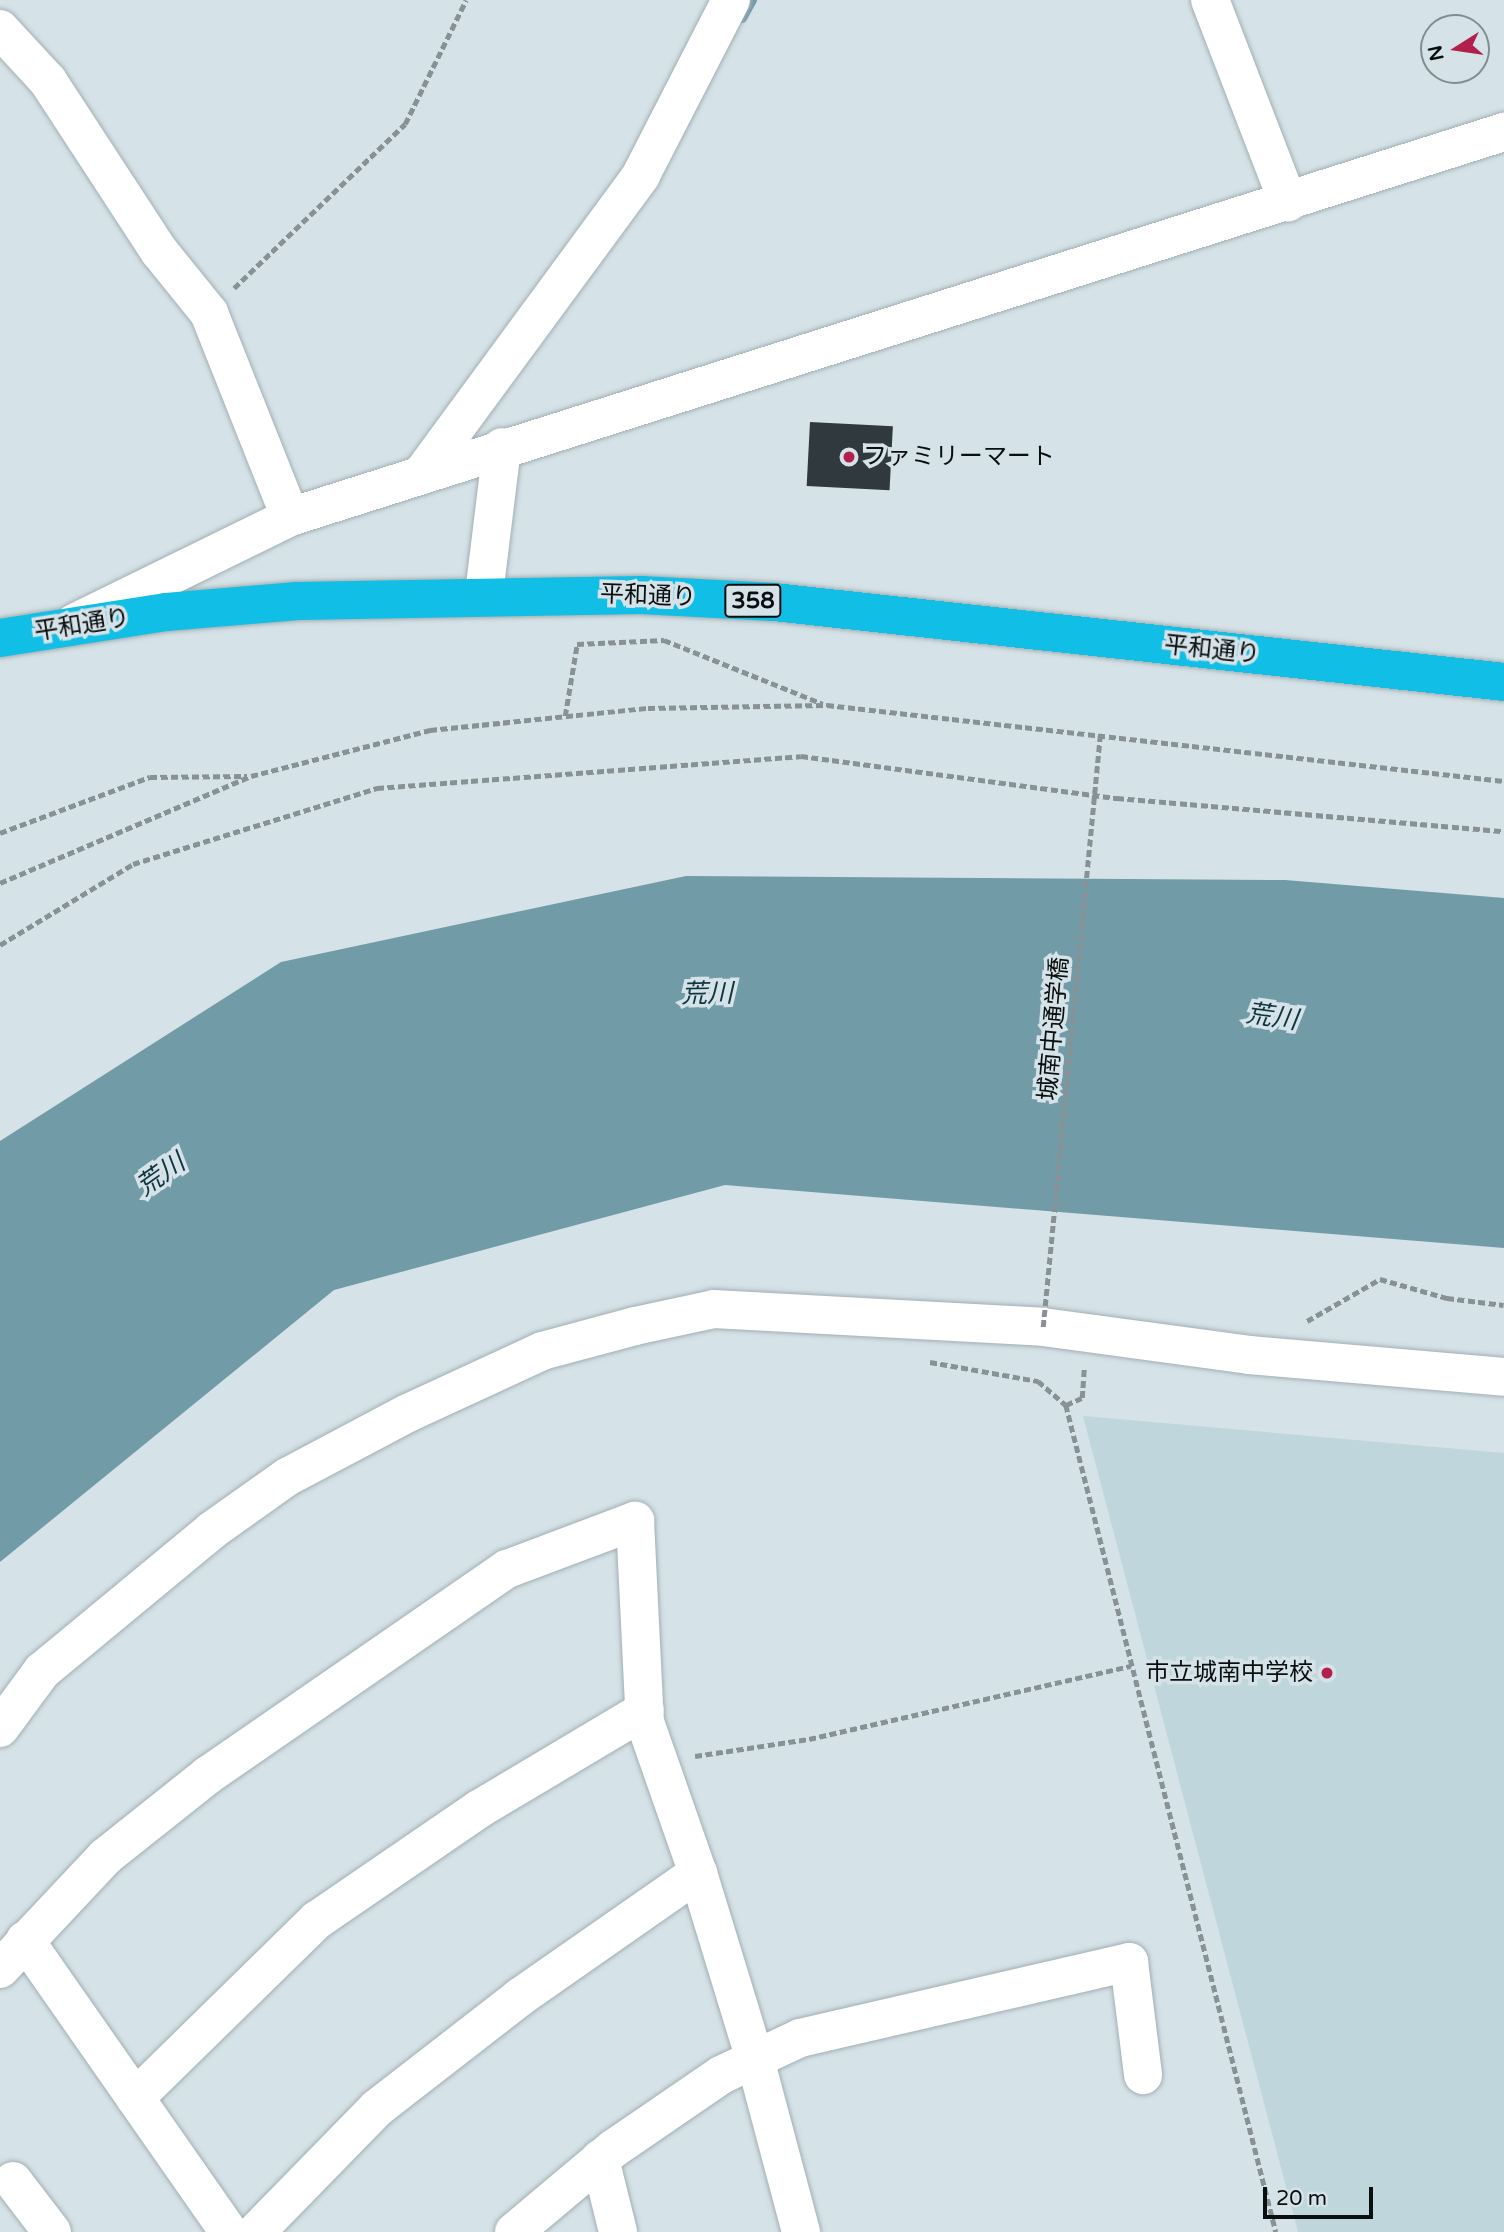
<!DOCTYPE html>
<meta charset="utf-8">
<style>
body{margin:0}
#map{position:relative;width:1504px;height:2232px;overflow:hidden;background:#d5e2e7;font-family:"Varela Round","Noto Sans JP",sans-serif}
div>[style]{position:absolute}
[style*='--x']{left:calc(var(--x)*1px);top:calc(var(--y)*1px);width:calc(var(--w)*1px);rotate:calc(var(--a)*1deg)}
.built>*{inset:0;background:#c0d6dd}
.water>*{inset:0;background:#729ba8}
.stream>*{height:10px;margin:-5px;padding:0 5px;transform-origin:5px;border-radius:5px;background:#729ba8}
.building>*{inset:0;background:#303a3e;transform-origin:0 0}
.path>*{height:4.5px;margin-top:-2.25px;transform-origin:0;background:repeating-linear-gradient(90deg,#889295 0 7px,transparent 0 10.5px)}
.roads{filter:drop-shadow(0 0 2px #a2afb3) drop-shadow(0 0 2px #a2afb3)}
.minor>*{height:38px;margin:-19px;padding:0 19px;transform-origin:19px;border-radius:19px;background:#fff}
.highway>*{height:38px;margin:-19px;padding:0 19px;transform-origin:19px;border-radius:19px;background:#11bee5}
.path-bridge>*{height:4.5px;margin-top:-2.25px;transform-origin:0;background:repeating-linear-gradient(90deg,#889295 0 7px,transparent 0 10.5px)}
.dots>*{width:19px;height:19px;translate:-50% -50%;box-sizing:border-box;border:4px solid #d5e2e7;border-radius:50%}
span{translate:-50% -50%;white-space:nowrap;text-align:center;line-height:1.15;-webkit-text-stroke:7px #d5e2e7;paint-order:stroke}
.shield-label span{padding:2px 5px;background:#d5e2e7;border:2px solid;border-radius:5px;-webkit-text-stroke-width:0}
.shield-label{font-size:23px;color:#090e0f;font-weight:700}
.poi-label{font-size:24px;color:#090e0f}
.left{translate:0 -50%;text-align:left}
.right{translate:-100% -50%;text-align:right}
.street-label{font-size:24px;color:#090e0f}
.water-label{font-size:26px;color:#0e3540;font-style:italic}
.north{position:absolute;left:1420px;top:14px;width:70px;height:70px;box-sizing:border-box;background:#d5e2e7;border:2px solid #838d91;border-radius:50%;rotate:258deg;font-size:19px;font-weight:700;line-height:28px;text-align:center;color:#090e0f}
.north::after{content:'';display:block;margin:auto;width:24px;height:32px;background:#b2204c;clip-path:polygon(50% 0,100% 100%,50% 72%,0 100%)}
.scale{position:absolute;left:1263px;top:2187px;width:110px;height:32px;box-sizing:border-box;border:4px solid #090e0f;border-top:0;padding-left:9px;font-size:21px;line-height:24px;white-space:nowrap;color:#090e0f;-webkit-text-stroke:5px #d5e2e7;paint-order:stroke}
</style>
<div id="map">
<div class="built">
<i style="clip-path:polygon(1083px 1416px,1504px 1453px,1504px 2232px,1298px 2232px)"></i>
</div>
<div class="water">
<i style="clip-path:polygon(686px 876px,1285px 880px,1504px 898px,1504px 1248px,725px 1185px,334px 1290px,0 1562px,0 1141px,281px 962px)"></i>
</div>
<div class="stream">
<i style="--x:742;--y:18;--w:21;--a:-61"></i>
</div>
<div class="building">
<i style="left:810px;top:422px;width:83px;height:64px;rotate:3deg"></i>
</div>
<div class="path">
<i style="--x:234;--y:288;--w:237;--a:-43.8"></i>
<i style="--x:405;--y:124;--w:138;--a:-63.8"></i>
<i style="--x:565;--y:716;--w:73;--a:-80.5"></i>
<i style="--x:577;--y:644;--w:87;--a:-2.6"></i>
<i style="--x:664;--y:640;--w:171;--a:21.9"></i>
<i style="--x:0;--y:833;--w:160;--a:-20.5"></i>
<i style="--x:150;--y:777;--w:97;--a:-0.6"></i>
<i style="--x:0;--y:883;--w:273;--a:-23.1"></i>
<i style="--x:251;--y:776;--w:185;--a:-14.4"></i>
<i style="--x:430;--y:730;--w:219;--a:-5.8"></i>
<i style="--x:648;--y:708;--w:179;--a:-1"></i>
<i style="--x:827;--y:705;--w:681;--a:6.41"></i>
<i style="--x:0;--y:945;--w:156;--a:-31.3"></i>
<i style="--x:133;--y:864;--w:256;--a:-17.3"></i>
<i style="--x:377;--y:788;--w:425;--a:-4.3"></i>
<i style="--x:801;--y:756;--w:319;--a:7.6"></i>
<i style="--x:1117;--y:798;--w:388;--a:4.9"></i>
<i style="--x:1307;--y:1321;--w:84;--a:-29.9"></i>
<i style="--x:1380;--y:1279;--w:70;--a:15.8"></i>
<i style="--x:1447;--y:1298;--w:57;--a:7"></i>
<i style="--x:930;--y:1362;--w:110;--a:10"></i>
<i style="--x:1038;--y:1381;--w:37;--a:41"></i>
<i style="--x:1066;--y:1405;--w:853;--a:75.75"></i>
<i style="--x:1066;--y:1405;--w:17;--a:-24"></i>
<i style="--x:1082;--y:1398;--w:30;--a:-86"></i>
<i style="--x:695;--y:1756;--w:115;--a:-8.5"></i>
<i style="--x:809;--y:1739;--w:330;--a:-12.8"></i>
</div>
<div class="roads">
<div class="minor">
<i style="--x:1210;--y:0;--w:217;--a:68.9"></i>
<i style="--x:0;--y:29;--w:71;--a:47.3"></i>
<i style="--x:48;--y:81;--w:203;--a:56.9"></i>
<i style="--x:159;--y:251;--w:80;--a:51.1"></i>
<i style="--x:209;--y:313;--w:219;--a:68.3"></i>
<i style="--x:421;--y:475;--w:372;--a:-53.7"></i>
<i style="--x:641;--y:175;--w:197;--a:-62.8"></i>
<i style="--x:484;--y:594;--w:148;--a:-83"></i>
<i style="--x:74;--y:623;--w:241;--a:-26.1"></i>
<i style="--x:290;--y:517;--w:1274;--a:-17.6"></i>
<i style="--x:0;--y:1728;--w:71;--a:-53.6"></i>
<i style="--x:42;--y:1671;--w:219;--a:-39.6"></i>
<i style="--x:211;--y:1531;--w:93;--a:-35.4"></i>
<i style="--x:287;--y:1477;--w:137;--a:-27.9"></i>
<i style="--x:408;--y:1413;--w:148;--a:-24.8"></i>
<i style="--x:542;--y:1351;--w:96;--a:-15"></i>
<i style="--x:635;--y:1326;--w:81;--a:-12.1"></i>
<i style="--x:714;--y:1309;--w:329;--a:3.1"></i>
<i style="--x:1043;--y:1327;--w:208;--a:7.7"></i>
<i style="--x:1249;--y:1355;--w:256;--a:4.9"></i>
<i style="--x:25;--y:1940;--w:356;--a:55.1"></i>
<i style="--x:0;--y:1969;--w:154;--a:-46.8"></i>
<i style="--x:105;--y:1857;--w:132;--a:-38.5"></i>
<i style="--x:208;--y:1775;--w:363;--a:-34.6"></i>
<i style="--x:507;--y:1569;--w:137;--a:-20.6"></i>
<i style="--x:635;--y:1521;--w:201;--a:87.2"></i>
<i style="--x:645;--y:1722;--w:160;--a:70.7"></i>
<i style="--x:698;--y:1873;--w:195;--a:73"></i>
<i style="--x:755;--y:2059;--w:179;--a:75.1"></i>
<i style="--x:135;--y:2098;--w:255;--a:-44.4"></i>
<i style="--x:317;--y:1920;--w:196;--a:-34.4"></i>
<i style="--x:479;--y:1809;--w:193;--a:-30.8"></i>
<i style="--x:600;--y:2159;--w:75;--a:76.1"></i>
<i style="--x:13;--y:2181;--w:64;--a:52.6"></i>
<i style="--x:256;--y:2232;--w:173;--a:-45.7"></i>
<i style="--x:377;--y:2108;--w:181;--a:-37.8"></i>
<i style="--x:520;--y:1997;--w:217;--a:-34.9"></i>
<i style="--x:514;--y:2232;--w:129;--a:-40"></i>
<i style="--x:613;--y:2149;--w:131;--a:-34.4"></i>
<i style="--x:721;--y:2075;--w:87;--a:-25.1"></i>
<i style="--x:800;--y:2038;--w:338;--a:-13"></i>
<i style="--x:1129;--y:1962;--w:114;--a:82.9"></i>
</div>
<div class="highway">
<i style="--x:0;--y:638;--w:168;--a:-8.9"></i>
<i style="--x:166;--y:612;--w:132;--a:-4.8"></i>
<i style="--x:298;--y:601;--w:343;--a:-1"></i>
<i style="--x:641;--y:595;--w:133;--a:3"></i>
<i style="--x:774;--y:602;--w:734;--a:6.25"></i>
</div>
</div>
<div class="path-bridge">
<i style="--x:1043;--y:1327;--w:594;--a:-84.49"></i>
</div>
<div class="dots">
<i style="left:849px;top:457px;background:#b2204c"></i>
<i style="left:1327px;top:1673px;background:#b2204c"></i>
</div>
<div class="shield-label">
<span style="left:753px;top:601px">358</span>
</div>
<div class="poi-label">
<span class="left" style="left:863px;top:457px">ファミリーマート</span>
<span class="right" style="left:1313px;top:1673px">市立城南中学校</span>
</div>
<div class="street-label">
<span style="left:648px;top:596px;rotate:2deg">平和通り</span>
<span style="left:82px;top:625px;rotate:-9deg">平和通り</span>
<span style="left:1212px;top:650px;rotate:6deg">平和通り</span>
<span style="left:1054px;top:1029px;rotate:-85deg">城南中通学橋</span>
</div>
<div class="water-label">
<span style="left:707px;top:994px;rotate:-1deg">荒川</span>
<span style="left:1272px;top:1017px;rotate:8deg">荒川</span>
<span style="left:161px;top:1175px;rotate:-35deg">荒川</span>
</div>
<div class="north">N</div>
<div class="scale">20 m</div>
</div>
